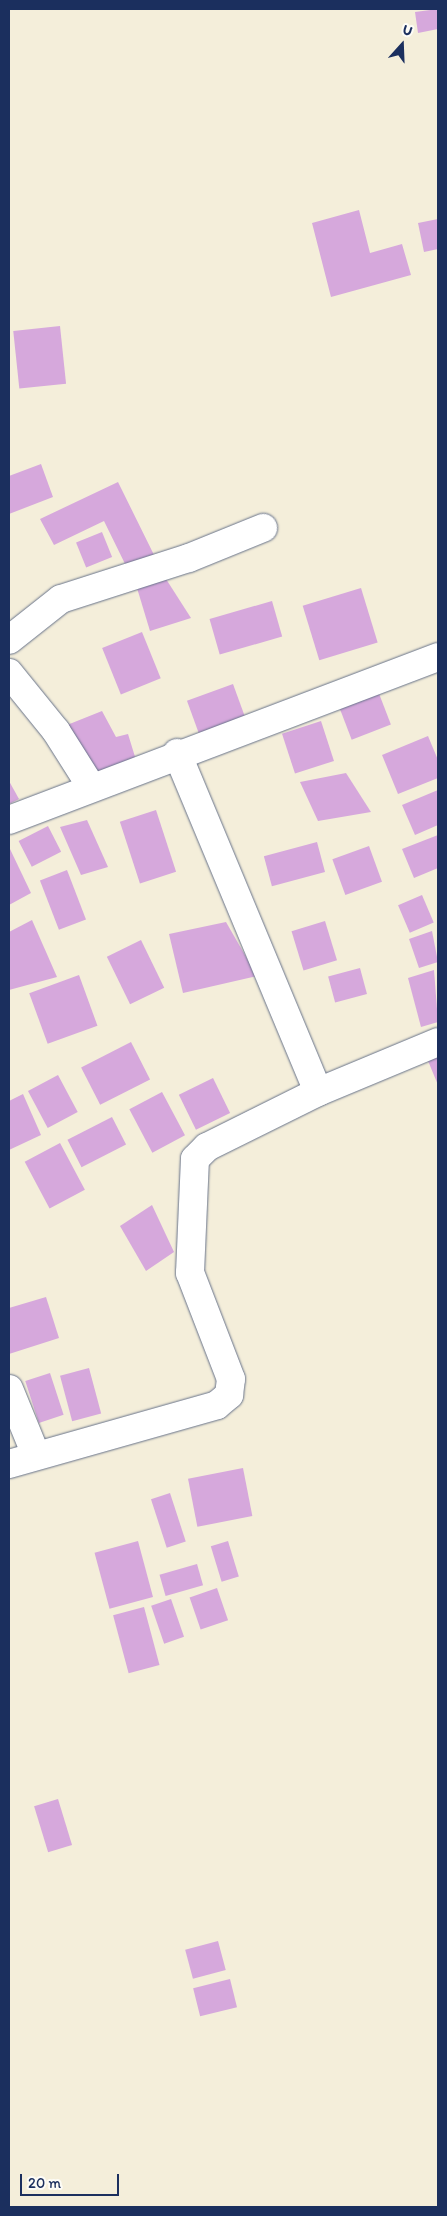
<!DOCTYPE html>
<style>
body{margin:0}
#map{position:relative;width:447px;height:2216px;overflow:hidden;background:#f4eeda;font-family:Itim,sans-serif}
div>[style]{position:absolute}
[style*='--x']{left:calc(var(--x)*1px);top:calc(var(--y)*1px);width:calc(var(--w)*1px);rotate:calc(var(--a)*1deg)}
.building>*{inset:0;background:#d6a8dc;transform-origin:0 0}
.roads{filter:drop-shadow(0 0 1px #677289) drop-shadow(0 0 1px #677289)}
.minor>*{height:28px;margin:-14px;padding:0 14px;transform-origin:14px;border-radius:14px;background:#fff}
span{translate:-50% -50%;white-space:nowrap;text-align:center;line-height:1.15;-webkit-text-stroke:4px #fdfcf7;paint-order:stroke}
.frame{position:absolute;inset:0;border:10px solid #1b2f5e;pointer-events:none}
.north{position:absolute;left:377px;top:20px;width:50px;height:50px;-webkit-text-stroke:4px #fdfcf7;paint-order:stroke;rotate:20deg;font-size:14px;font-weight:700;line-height:20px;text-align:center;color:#1b2f5e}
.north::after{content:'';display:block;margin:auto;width:18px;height:22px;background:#1b2f5e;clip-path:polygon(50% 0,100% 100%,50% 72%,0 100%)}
.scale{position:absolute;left:20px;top:2174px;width:99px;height:22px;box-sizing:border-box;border:2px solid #1b2f5e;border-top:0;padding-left:6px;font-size:15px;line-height:18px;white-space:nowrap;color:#1b2f5e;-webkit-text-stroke:4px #fdfcf7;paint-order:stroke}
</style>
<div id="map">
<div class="building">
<i style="clip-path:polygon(438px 9px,438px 29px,418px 33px,415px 12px)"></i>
<i style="clip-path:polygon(359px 210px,370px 253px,402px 244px,411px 275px,331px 297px,312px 223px)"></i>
<i style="clip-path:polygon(438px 219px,438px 249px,424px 252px,418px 223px)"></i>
<i style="left:60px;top:326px;width:58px;height:47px;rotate:84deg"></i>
<i style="clip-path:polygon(41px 464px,53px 497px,9px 514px,9px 476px)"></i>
<i style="clip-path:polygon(118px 482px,157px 561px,130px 574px,104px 521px,54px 545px,40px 519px)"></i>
<i style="left:102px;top:532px;width:27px;height:28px;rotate:68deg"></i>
<i style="clip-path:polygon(166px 579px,191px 618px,150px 631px,137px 588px)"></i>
<i style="left:361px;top:588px;width:57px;height:61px;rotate:73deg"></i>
<i style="left:272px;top:601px;width:37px;height:65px;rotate:74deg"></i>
<i style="left:142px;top:632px;width:50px;height:43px;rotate:68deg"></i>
<i style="left:233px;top:684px;width:40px;height:49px;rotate:70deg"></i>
<i style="left:378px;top:691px;width:36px;height:42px;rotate:69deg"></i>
<i style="clip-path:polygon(102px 711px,116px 737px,128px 734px,136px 760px,94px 775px,67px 725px)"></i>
<i style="left:321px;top:721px;width:42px;height:41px;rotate:72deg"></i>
<i style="clip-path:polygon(428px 736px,438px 760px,438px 778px,398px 794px,382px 755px)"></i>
<i style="clip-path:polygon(346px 773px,371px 812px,318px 821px,300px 782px)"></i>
<i style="clip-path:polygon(9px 781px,19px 799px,9px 804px)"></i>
<i style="clip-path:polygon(438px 790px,438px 825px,415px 835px,402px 805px)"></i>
<i style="left:156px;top:810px;width:65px;height:38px;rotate:72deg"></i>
<i style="clip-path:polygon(87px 820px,108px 867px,81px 875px,60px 827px)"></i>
<i style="left:48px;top:826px;width:29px;height:33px;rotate:63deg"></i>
<i style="clip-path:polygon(438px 835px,438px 868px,414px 878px,402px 849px)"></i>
<i style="left:317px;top:842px;width:31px;height:55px;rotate:75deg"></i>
<i style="left:369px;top:846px;width:38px;height:39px;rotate:70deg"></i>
<i style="clip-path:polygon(10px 849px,31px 893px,9px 905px,9px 850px)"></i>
<i style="left:67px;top:870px;width:53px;height:29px;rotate:69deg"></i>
<i style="left:422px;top:895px;width:30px;height:26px;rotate:67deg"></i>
<i style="clip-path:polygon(32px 920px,57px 977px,9px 990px,9px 932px)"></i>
<i style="left:325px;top:921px;width:41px;height:35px;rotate:73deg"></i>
<i style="clip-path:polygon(226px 922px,257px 976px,183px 993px,169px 934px)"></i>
<i style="clip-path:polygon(432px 931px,438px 962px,419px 968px,409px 939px)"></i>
<i style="left:141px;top:940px;width:53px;height:38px;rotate:64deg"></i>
<i style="left:360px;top:968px;width:27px;height:33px;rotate:75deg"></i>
<i style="clip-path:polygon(434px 970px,438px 1022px,421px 1027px,408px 978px)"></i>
<i style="left:79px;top:975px;width:54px;height:53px;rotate:70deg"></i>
<i style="left:131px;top:1042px;width:42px;height:56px;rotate:63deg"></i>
<i style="clip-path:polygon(438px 1051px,438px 1085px,426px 1056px)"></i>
<i style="left:58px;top:1075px;width:42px;height:34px;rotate:62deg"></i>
<i style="left:213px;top:1078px;width:39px;height:38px;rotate:64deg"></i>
<i style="left:162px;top:1092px;width:49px;height:37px;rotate:62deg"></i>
<i style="clip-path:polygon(23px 1094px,41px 1135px,9px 1150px,9px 1101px)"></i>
<i style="left:112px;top:1117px;width:31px;height:50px;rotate:63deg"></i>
<i style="left:60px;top:1143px;width:53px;height:40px;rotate:62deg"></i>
<i style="clip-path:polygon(152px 1205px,174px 1252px,146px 1271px,120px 1226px)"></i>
<i style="clip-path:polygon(46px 1297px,59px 1338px,9px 1354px,9px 1308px)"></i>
<i style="left:89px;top:1368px;width:47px;height:30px;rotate:75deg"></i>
<i style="left:50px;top:1373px;width:44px;height:26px;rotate:72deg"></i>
<i style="left:243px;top:1468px;width:49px;height:56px;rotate:79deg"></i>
<i style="left:170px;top:1493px;width:51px;height:20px;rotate:72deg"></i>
<i style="left:138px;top:1541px;width:58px;height:45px;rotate:75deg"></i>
<i style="left:228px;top:1541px;width:37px;height:18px;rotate:73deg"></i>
<i style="left:197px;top:1564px;width:22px;height:39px;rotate:74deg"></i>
<i style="left:217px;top:1588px;width:34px;height:29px;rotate:71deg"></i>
<i style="left:171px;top:1599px;width:40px;height:21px;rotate:71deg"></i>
<i style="left:144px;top:1607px;width:60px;height:32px;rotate:75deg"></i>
<i style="left:58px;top:1799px;width:48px;height:25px;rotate:73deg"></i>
<i style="left:218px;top:1941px;width:30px;height:34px;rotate:75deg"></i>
<i style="left:230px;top:1979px;width:29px;height:38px;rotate:76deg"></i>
</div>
<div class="roads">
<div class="minor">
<i style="--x:9;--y:640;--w:66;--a:-38.3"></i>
<i style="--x:61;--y:599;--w:134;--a:-17.8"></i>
<i style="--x:189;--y:558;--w:80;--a:-22.1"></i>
<i style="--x:9;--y:673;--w:75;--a:51"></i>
<i style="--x:56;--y:731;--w:67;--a:57.7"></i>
<i style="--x:177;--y:753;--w:367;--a:67.4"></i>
<i style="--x:318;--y:1092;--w:130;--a:-22.6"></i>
<i style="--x:9;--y:820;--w:459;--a:-20.8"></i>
<i style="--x:9;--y:1389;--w:71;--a:67.8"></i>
<i style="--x:9;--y:1464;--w:216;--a:-15.8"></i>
<i style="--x:217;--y:1405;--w:16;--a:-40"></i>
<i style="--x:229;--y:1395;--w:16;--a:-83"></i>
<i style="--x:231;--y:1379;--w:114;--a:-111.1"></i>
<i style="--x:190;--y:1273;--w:114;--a:-87.5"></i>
<i style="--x:195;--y:1159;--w:17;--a:-45"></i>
<i style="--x:207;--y:1147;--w:124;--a:-26.4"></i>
</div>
</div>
<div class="frame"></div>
<div class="north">U</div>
<div class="scale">20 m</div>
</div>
